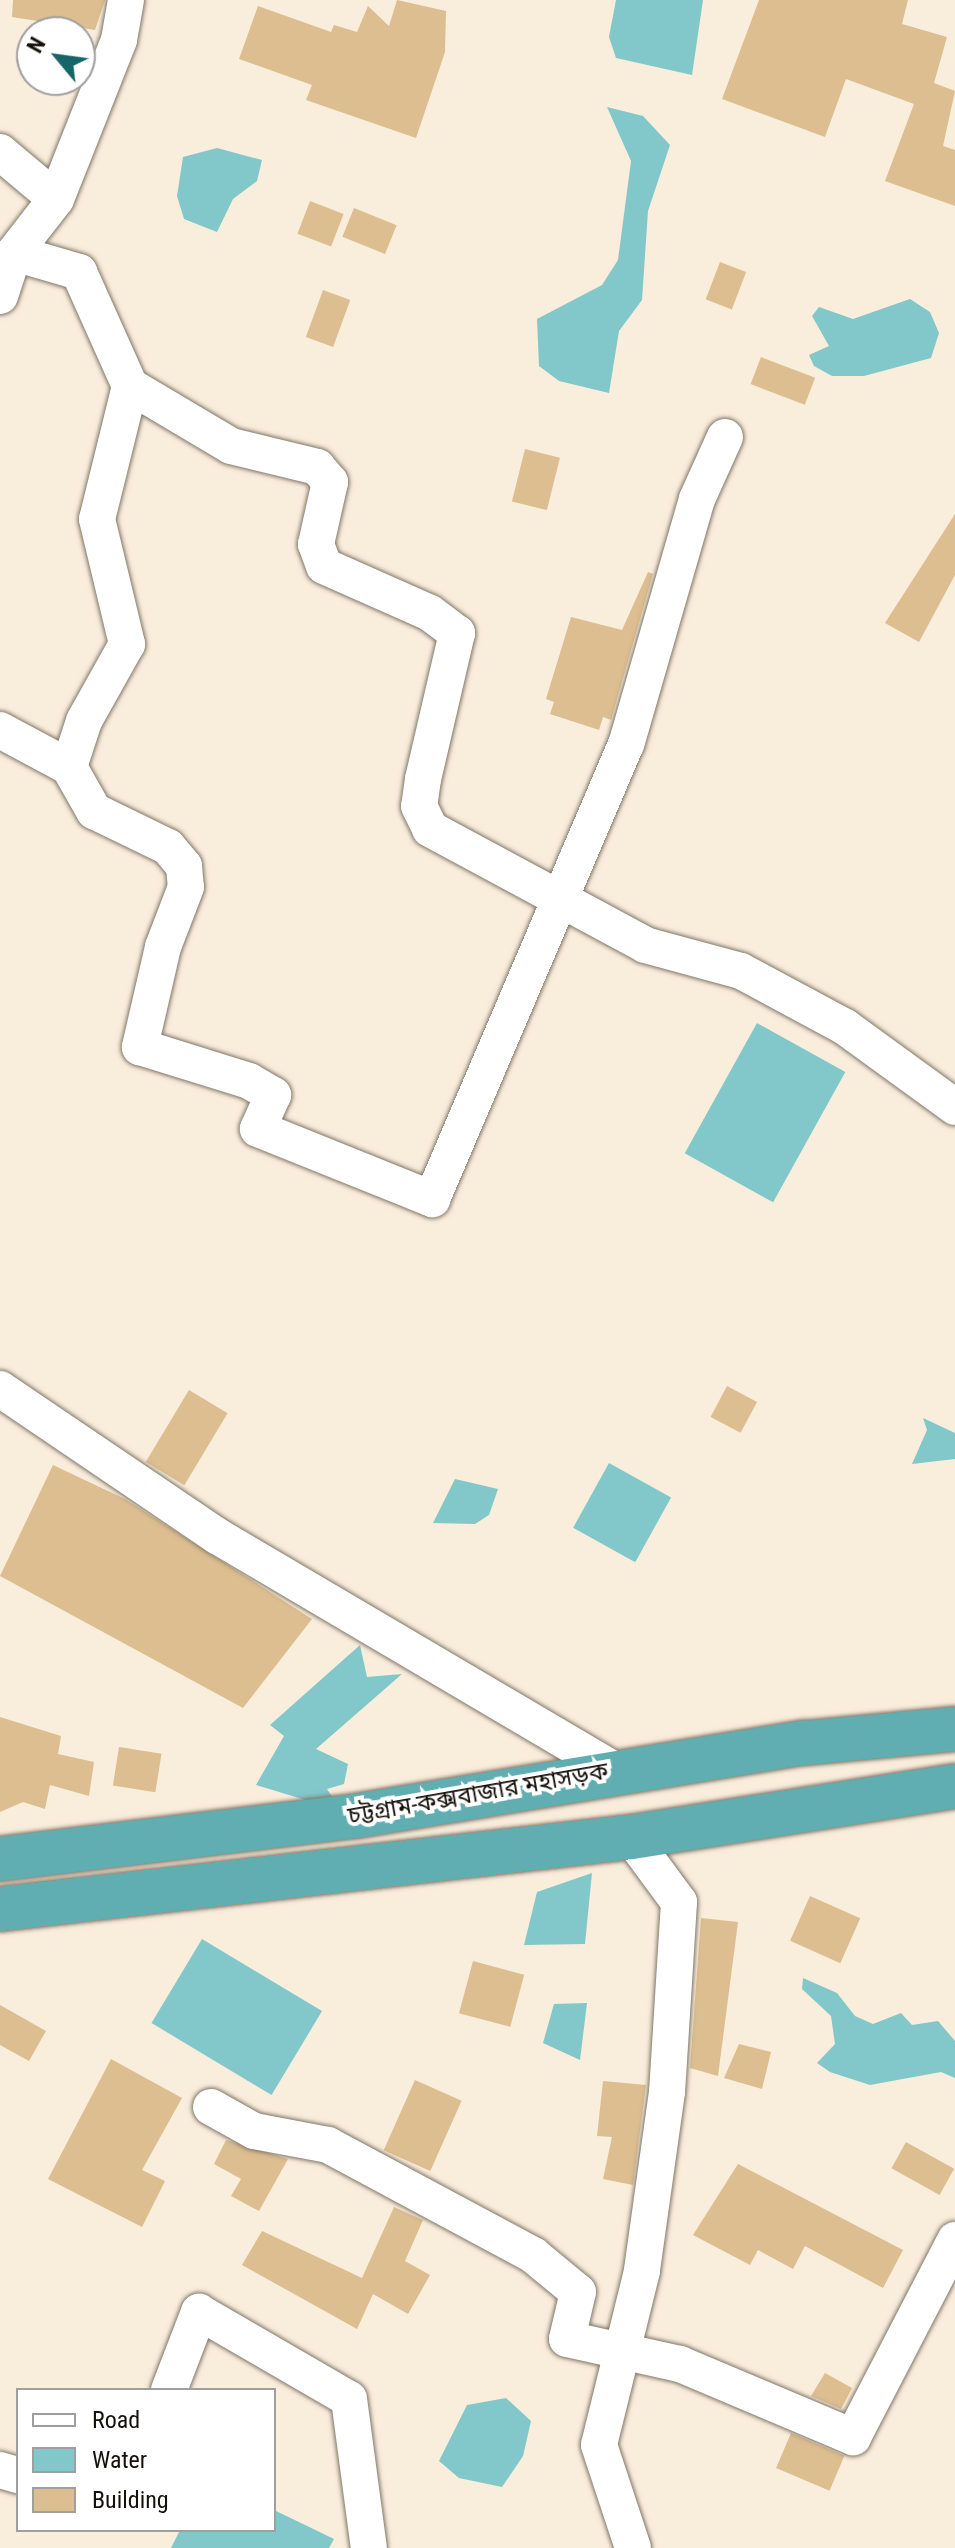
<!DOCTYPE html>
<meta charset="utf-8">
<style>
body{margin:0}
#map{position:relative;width:955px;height:2548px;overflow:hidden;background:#f9eddc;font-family:"Roboto Condensed","Noto Sans Bengali",sans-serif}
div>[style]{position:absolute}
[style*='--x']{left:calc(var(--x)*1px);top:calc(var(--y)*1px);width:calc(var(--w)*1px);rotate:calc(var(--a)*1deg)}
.water>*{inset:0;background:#82c7ca;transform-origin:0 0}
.building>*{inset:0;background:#dcbe90;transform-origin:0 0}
.roads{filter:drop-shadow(0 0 2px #817768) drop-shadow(0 0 2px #817768)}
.minor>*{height:36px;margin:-18px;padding:0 18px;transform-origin:18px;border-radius:18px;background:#fff}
.trunk>*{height:44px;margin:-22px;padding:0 22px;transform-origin:22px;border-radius:22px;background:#60aeb2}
span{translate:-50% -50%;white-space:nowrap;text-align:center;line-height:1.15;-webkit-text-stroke:8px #fff;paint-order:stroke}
.street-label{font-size:24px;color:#14100a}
.legend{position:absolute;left:16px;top:2388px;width:260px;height:144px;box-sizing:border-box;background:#fff;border:2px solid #a19f9d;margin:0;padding:10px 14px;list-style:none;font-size:24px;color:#14100a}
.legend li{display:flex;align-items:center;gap:16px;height:40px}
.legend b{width:40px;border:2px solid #a19f9d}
.north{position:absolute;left:16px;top:16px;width:80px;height:80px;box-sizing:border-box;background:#fff;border:2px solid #a19f9d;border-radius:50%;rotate:299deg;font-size:22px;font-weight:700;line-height:32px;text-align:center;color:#14100a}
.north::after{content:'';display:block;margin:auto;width:28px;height:36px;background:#166569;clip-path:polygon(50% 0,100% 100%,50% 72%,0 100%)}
</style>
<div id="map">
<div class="water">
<i style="clip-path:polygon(616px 0,703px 0,692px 75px,616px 58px,609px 37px)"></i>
<i style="clip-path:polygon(607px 107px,643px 116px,670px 145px,648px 211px,642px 300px,619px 331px,609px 393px,559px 381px,539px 366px,537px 319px,602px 285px,618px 260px,631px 161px)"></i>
<i style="clip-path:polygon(217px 148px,262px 160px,257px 181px,233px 199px,217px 232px,184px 219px,177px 196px,183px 157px)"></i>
<i style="clip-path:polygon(910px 299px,930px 312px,939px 333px,931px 358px,864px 376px,832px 376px,814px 366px,809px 355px,829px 346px,812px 316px,819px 307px,853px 319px)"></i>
<i style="left:757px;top:1023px;width:101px;height:149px;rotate:29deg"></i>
<i style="clip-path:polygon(923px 1418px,955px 1433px,955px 1459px,912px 1464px,927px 1430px)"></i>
<i style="left:609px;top:1463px;width:71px;height:74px;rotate:29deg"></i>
<i style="clip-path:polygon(455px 1479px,498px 1489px,489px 1515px,475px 1524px,433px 1523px)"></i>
<i style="clip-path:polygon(360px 1645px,367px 1677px,402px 1674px,316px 1749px,348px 1764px,344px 1784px,327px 1789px,342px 1811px,256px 1785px,284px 1736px,270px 1725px)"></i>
<i style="clip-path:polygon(592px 1873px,585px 1944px,524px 1945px,537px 1892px)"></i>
<i style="left:202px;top:1939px;width:140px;height:98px;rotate:31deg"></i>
<i style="clip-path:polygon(803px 1978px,837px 1993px,855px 2016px,873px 2024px,901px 2013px,912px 2025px,938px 2021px,955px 2041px,955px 2078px,941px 2072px,870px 2085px,830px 2072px,817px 2063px,835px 2044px,831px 2016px,802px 1989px)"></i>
<i style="clip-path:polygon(587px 2003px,580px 2060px,543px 2043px,554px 2004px)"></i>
<i style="clip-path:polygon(506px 2398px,531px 2421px,523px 2456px,502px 2487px,459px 2478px,439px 2461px,467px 2405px)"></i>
<i style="clip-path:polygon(274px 2510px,334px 2539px,329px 2548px,171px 2548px,180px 2530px,274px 2530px)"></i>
</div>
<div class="building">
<i style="clip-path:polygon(13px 0,105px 0,95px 30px,12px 17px)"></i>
<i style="clip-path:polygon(397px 0,446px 11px,445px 52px,416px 138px,306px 100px,312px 85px,239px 59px,258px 6px,331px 32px,334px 25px,357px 32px,368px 6px,389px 26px)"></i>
<i style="clip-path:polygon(759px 0,908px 0,902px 24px,947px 37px,934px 83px,955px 91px,943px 146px,955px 150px,955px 206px,885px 181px,914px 104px,846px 79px,825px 137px,722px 99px)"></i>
<i style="left:310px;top:201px;width:36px;height:35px;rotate:21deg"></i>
<i style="left:354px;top:208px;width:46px;height:31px;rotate:22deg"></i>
<i style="left:720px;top:262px;width:28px;height:40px;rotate:21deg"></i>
<i style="left:323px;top:290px;width:29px;height:50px;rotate:20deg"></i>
<i style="left:761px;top:357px;width:58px;height:29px;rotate:21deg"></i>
<i style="left:525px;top:449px;width:36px;height:54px;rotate:14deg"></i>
<i style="clip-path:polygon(955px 514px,955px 575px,919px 642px,885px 623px)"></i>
<i style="clip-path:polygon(648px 572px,653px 574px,611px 720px,603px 717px,599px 730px,550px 714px,554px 702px,546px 699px,571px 617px,622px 630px)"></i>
<i style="left:727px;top:1386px;width:34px;height:35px;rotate:28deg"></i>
<i style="left:189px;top:1390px;width:45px;height:84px;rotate:31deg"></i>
<i style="clip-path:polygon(53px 1465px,125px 1499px,312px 1619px,243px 1708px,0 1576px)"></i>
<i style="clip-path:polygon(0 1717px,61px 1736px,58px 1754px,94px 1762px,89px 1796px,50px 1785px,45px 1809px,23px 1802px,0 1812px)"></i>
<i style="left:119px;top:1747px;width:43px;height:39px;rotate:9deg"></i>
<i style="left:810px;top:1896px;width:55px;height:49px;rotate:24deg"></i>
<i style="clip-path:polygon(701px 1918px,738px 1922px,718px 2076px,690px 2068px)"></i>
<i style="left:473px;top:1961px;width:53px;height:54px;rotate:15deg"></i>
<i style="clip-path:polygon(0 2005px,46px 2031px,29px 2061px,0 2045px)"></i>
<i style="clip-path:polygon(739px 2044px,771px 2052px,762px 2089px,724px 2078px)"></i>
<i style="clip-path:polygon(111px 2059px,182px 2098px,142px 2170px,165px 2181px,142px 2227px,48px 2179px)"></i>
<i style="left:415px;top:2080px;width:51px;height:77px;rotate:24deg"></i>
<i style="clip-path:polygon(603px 2081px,646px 2085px,633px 2185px,603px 2179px,612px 2137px,597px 2136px)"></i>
<i style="clip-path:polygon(226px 2140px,288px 2159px,259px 2211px,231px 2196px,241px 2179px,214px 2164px)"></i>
<i style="left:906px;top:2142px;width:55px;height:30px;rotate:29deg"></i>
<i style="clip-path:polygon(738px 2164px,903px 2250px,883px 2288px,805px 2246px,793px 2269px,758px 2250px,750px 2265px,693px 2235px)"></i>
<i style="clip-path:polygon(394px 2207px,423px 2220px,405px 2261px,430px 2275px,408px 2314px,373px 2294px,357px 2329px,242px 2265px,262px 2231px,362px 2278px)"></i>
<i style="clip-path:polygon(825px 2373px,852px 2388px,841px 2409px,811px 2396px)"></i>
<i style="left:791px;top:2433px;width:58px;height:38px;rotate:23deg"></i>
</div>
<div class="roads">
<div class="minor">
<i style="--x:0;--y:152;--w:73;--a:40"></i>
<i style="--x:14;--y:253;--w:68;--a:16.3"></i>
<i style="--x:79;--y:272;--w:125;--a:65.9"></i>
<i style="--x:130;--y:386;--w:137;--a:103.9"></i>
<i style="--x:97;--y:519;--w:129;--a:76.5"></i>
<i style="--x:127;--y:644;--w:88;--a:119.2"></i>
<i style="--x:84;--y:721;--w:48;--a:108.1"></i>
<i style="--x:69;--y:767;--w:51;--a:60.4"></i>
<i style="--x:94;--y:811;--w:82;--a:25.9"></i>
<i style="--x:168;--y:847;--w:25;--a:50"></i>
<i style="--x:184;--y:866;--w:21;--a:85"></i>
<i style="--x:186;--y:887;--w:64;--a:111"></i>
<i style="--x:163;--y:947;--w:103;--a:103"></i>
<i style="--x:140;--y:1047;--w:114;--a:17.3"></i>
<i style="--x:249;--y:1081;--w:28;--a:30"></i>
<i style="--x:273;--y:1095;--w:37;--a:114"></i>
<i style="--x:258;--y:1129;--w:188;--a:21.9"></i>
<i style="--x:432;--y:1199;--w:494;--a:-66.9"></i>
<i style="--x:626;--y:745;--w:256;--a:-73.9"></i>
<i style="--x:697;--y:499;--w:68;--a:-65.7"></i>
<i style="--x:0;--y:296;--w:45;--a:-72"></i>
<i style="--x:14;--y:253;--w:68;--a:-52.1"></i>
<i style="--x:56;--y:199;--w:171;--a:-68.4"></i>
<i style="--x:119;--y:40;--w:41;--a:-80.1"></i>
<i style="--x:130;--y:386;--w:117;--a:30.7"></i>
<i style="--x:231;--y:446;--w:89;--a:13.7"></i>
<i style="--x:317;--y:467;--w:20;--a:49"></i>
<i style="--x:330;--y:482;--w:64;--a:102.7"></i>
<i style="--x:316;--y:544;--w:23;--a:70"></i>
<i style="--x:324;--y:566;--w:116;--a:23.9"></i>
<i style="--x:430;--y:613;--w:34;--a:37"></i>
<i style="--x:457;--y:633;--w:150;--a:103.1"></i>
<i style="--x:423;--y:779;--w:27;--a:98"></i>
<i style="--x:419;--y:806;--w:25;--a:64"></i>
<i style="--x:430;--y:829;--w:244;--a:28.3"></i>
<i style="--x:645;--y:945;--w:99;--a:15.2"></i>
<i style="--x:741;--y:971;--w:118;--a:28.3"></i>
<i style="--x:845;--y:1027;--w:136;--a:36"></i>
<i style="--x:0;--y:730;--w:78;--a:28.2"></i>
<i style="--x:0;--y:1389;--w:262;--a:34.1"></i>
<i style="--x:217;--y:1536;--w:462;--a:30.5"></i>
<i style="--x:631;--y:1837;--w:81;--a:53.6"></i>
<i style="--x:679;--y:1902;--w:190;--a:93.6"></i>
<i style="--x:667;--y:2092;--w:181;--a:98"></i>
<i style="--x:642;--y:2271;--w:179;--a:103.9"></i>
<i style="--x:599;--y:2445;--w:108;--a:71.7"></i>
<i style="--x:211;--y:2107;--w:49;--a:29.2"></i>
<i style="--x:254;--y:2131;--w:75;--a:10.7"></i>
<i style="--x:328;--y:2145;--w:233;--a:28.2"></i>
<i style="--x:533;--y:2255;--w:58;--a:39.4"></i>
<i style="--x:578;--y:2292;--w:48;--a:103.2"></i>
<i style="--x:567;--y:2339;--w:116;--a:12.5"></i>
<i style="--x:680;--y:2364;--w:188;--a:22.9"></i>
<i style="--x:853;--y:2437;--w:222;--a:-62.6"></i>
<i style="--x:169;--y:2390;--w:84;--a:-69"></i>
<i style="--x:199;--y:2312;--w:173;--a:30.1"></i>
<i style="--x:349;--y:2399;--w:150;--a:82.4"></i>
<i style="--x:0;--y:2470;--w:19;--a:16"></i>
</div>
<div class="trunk">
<i style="--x:0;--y:1859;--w:359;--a:-6.9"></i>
<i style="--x:356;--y:1816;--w:454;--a:-9.3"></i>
<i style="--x:804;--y:1743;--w:152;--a:-5.3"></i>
<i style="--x:0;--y:1909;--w:635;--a:-6.51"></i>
<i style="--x:631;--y:1837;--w:328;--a:-8.9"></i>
</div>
</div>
<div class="street-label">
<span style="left:478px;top:1794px;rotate:-10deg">চট্টগ্রাম-কক্সবাজার মহাসড়ক</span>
</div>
<ul class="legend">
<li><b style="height:10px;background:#fff"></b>Road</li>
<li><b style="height:22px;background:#82c7ca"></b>Water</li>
<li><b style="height:22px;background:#dcbe90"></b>Building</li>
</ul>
<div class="north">N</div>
</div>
